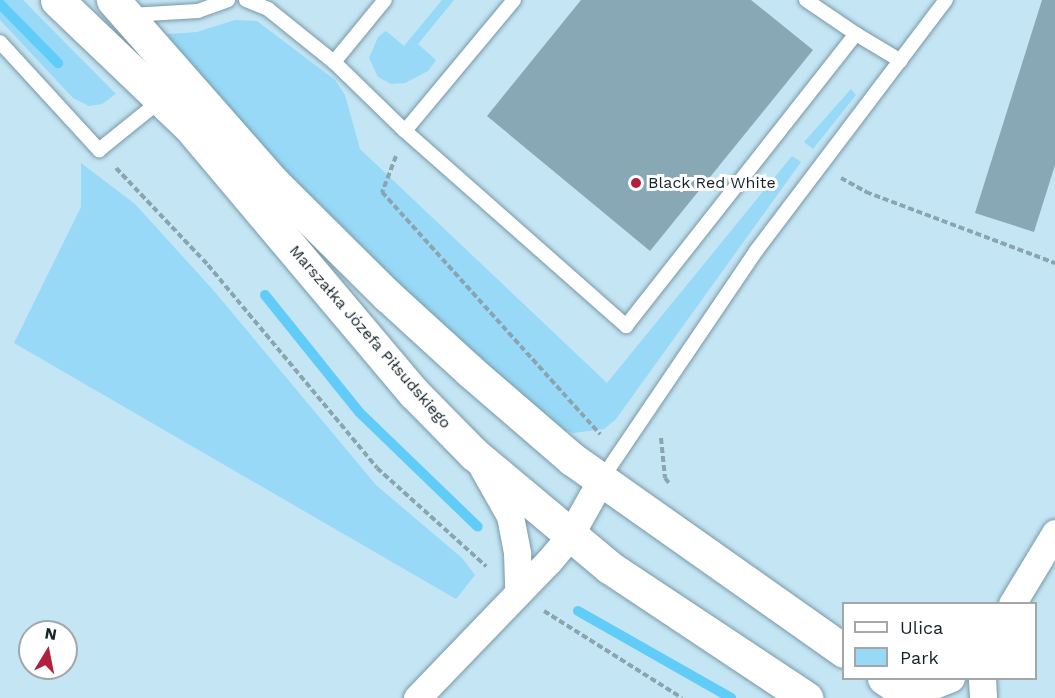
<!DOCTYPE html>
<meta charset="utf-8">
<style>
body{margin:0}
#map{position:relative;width:1055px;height:698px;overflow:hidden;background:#c4e5f4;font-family:"Work Sans",sans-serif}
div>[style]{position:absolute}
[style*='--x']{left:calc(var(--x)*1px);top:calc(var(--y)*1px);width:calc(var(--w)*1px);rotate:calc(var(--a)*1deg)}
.green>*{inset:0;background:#97d9f6}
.stream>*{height:10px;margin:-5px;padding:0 5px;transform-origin:5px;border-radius:5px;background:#61ccf7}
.building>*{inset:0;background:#88a8b6}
.path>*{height:4px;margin-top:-2px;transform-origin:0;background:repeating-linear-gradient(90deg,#8aa4b0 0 6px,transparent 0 9px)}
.roads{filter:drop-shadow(0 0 2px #7998a6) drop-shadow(0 0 2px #7998a6)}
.service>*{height:14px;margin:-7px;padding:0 7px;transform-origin:7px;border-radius:7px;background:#fff}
.minor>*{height:27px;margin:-13.5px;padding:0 13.5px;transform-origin:13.5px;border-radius:13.5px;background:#fff}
.primary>*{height:33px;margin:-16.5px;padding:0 16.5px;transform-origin:16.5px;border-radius:16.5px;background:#fff}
.dots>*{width:16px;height:16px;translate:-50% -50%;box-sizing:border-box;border:3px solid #fff;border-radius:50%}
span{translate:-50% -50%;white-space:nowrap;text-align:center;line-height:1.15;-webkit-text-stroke:6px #fff;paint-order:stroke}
.poi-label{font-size:16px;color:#172329}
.left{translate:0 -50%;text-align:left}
.street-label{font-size:16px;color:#172329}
.legend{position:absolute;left:842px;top:602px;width:195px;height:78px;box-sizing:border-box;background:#fff;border:2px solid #a2a7a9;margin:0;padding:8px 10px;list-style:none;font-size:18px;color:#172329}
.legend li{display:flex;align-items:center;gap:12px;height:30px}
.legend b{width:30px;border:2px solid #a2a7a9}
.north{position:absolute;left:18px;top:620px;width:60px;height:60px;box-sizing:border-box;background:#fff;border:2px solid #a2a7a9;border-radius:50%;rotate:10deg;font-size:16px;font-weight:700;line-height:24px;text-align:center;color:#172329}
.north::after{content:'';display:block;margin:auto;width:21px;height:27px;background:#b3203c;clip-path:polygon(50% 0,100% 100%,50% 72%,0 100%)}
</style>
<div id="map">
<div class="green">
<i style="clip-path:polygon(0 0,23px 0,116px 94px,102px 104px,89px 106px,73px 98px,0 20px)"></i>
<i style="clip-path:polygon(442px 0,454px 0,418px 44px,436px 60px,428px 71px,405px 83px,391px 84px,378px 77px,369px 58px,378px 37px,386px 31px,404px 46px)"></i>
<i style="clip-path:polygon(235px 20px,257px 21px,335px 80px,345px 95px,360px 149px,607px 383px,792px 156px,801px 162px,616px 419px,604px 429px,573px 433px,557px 427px,447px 331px,255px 142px,156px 35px,197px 32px)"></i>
<i style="clip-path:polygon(851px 89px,856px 95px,813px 149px,804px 142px)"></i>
<i style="clip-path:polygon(81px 163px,135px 204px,214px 291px,376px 485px,462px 558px,475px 575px,456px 599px,14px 343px,81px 207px)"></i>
</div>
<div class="stream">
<i style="--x:0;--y:4;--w:83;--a:45.5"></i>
<i style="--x:265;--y:295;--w:150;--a:51.2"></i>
<i style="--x:359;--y:412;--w:165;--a:44"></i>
<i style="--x:578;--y:611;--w:176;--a:29.6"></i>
</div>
<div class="building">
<i style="clip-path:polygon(581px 0,751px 0,813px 50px,650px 251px,487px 116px)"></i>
<i style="clip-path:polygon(1042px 0,1055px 0,1055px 165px,1034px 232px,975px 213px)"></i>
</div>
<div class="path">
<i style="--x:396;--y:156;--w:39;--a:111"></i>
<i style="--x:382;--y:192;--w:326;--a:48"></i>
<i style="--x:116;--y:168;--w:134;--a:46.5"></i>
<i style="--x:208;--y:265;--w:264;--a:50.2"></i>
<i style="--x:377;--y:468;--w:147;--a:42"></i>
<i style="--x:841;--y:178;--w:29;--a:29"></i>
<i style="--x:866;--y:192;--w:202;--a:20.6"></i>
<i style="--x:661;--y:438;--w:40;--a:84.3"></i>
<i style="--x:665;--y:478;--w:6;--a:51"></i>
<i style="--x:544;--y:611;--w:163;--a:32.2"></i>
</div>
<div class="roads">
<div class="service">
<i style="--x:246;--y:0;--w:24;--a:22"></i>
<i style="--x:268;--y:9;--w:85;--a:38.8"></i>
<i style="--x:334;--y:62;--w:99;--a:44.2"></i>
<i style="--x:514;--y:0;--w:170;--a:129.8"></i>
<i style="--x:405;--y:131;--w:295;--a:41.4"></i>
<i style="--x:626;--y:326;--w:372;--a:-51.8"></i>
<i style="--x:856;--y:34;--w:52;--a:31"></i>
<i style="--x:806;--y:0;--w:60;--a:34.2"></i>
<i style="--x:130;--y:15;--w:68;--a:-3.4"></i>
<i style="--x:198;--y:11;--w:32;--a:-20"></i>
<i style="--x:0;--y:42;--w:147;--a:47.5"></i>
<i style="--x:99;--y:150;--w:80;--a:-38.9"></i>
<i style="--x:334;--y:62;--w:80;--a:-50.6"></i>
<i style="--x:601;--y:480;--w:277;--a:-55.9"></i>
<i style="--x:756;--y:251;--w:315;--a:-52.9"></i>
</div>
<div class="minor">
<i style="--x:483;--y:468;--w:55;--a:60.6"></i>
<i style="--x:510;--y:516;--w:38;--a:79"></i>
<i style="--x:517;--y:553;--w:38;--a:88"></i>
<i style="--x:1012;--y:604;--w:83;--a:-58.8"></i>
<i style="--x:982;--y:678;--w:20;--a:87"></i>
<i style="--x:898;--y:688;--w:26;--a:2"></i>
<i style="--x:924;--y:689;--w:29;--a:-22"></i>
<i style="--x:417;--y:698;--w:190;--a:-46.1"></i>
<i style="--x:549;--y:561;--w:31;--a:-50"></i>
<i style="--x:569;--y:537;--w:65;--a:-60.7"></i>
</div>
<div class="primary">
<i style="--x:57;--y:0;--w:182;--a:43.7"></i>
<i style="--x:189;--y:126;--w:349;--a:49.9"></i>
<i style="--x:414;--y:393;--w:86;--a:45.5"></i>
<i style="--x:474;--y:454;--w:176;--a:39.9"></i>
<i style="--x:609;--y:567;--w:237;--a:33.6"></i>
<i style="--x:113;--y:0;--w:241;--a:48.7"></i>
<i style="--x:272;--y:181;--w:163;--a:44.8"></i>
<i style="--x:388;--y:296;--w:111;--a:42.4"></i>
<i style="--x:470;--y:371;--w:135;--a:40.8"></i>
<i style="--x:572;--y:459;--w:333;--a:35.2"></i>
<i style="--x:884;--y:678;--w:36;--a:34"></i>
</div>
</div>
<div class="dots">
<i style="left:636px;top:183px;background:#b3203c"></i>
</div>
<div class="poi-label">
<span class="left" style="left:648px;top:183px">Black Red White</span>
</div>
<div class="street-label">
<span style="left:370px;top:337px;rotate:49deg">Marszałka Józefa Piłsudskiego</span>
</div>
<ul class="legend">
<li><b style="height:8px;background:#fff"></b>Ulica</li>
<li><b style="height:16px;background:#97d9f6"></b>Park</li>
</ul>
<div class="north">N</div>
</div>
